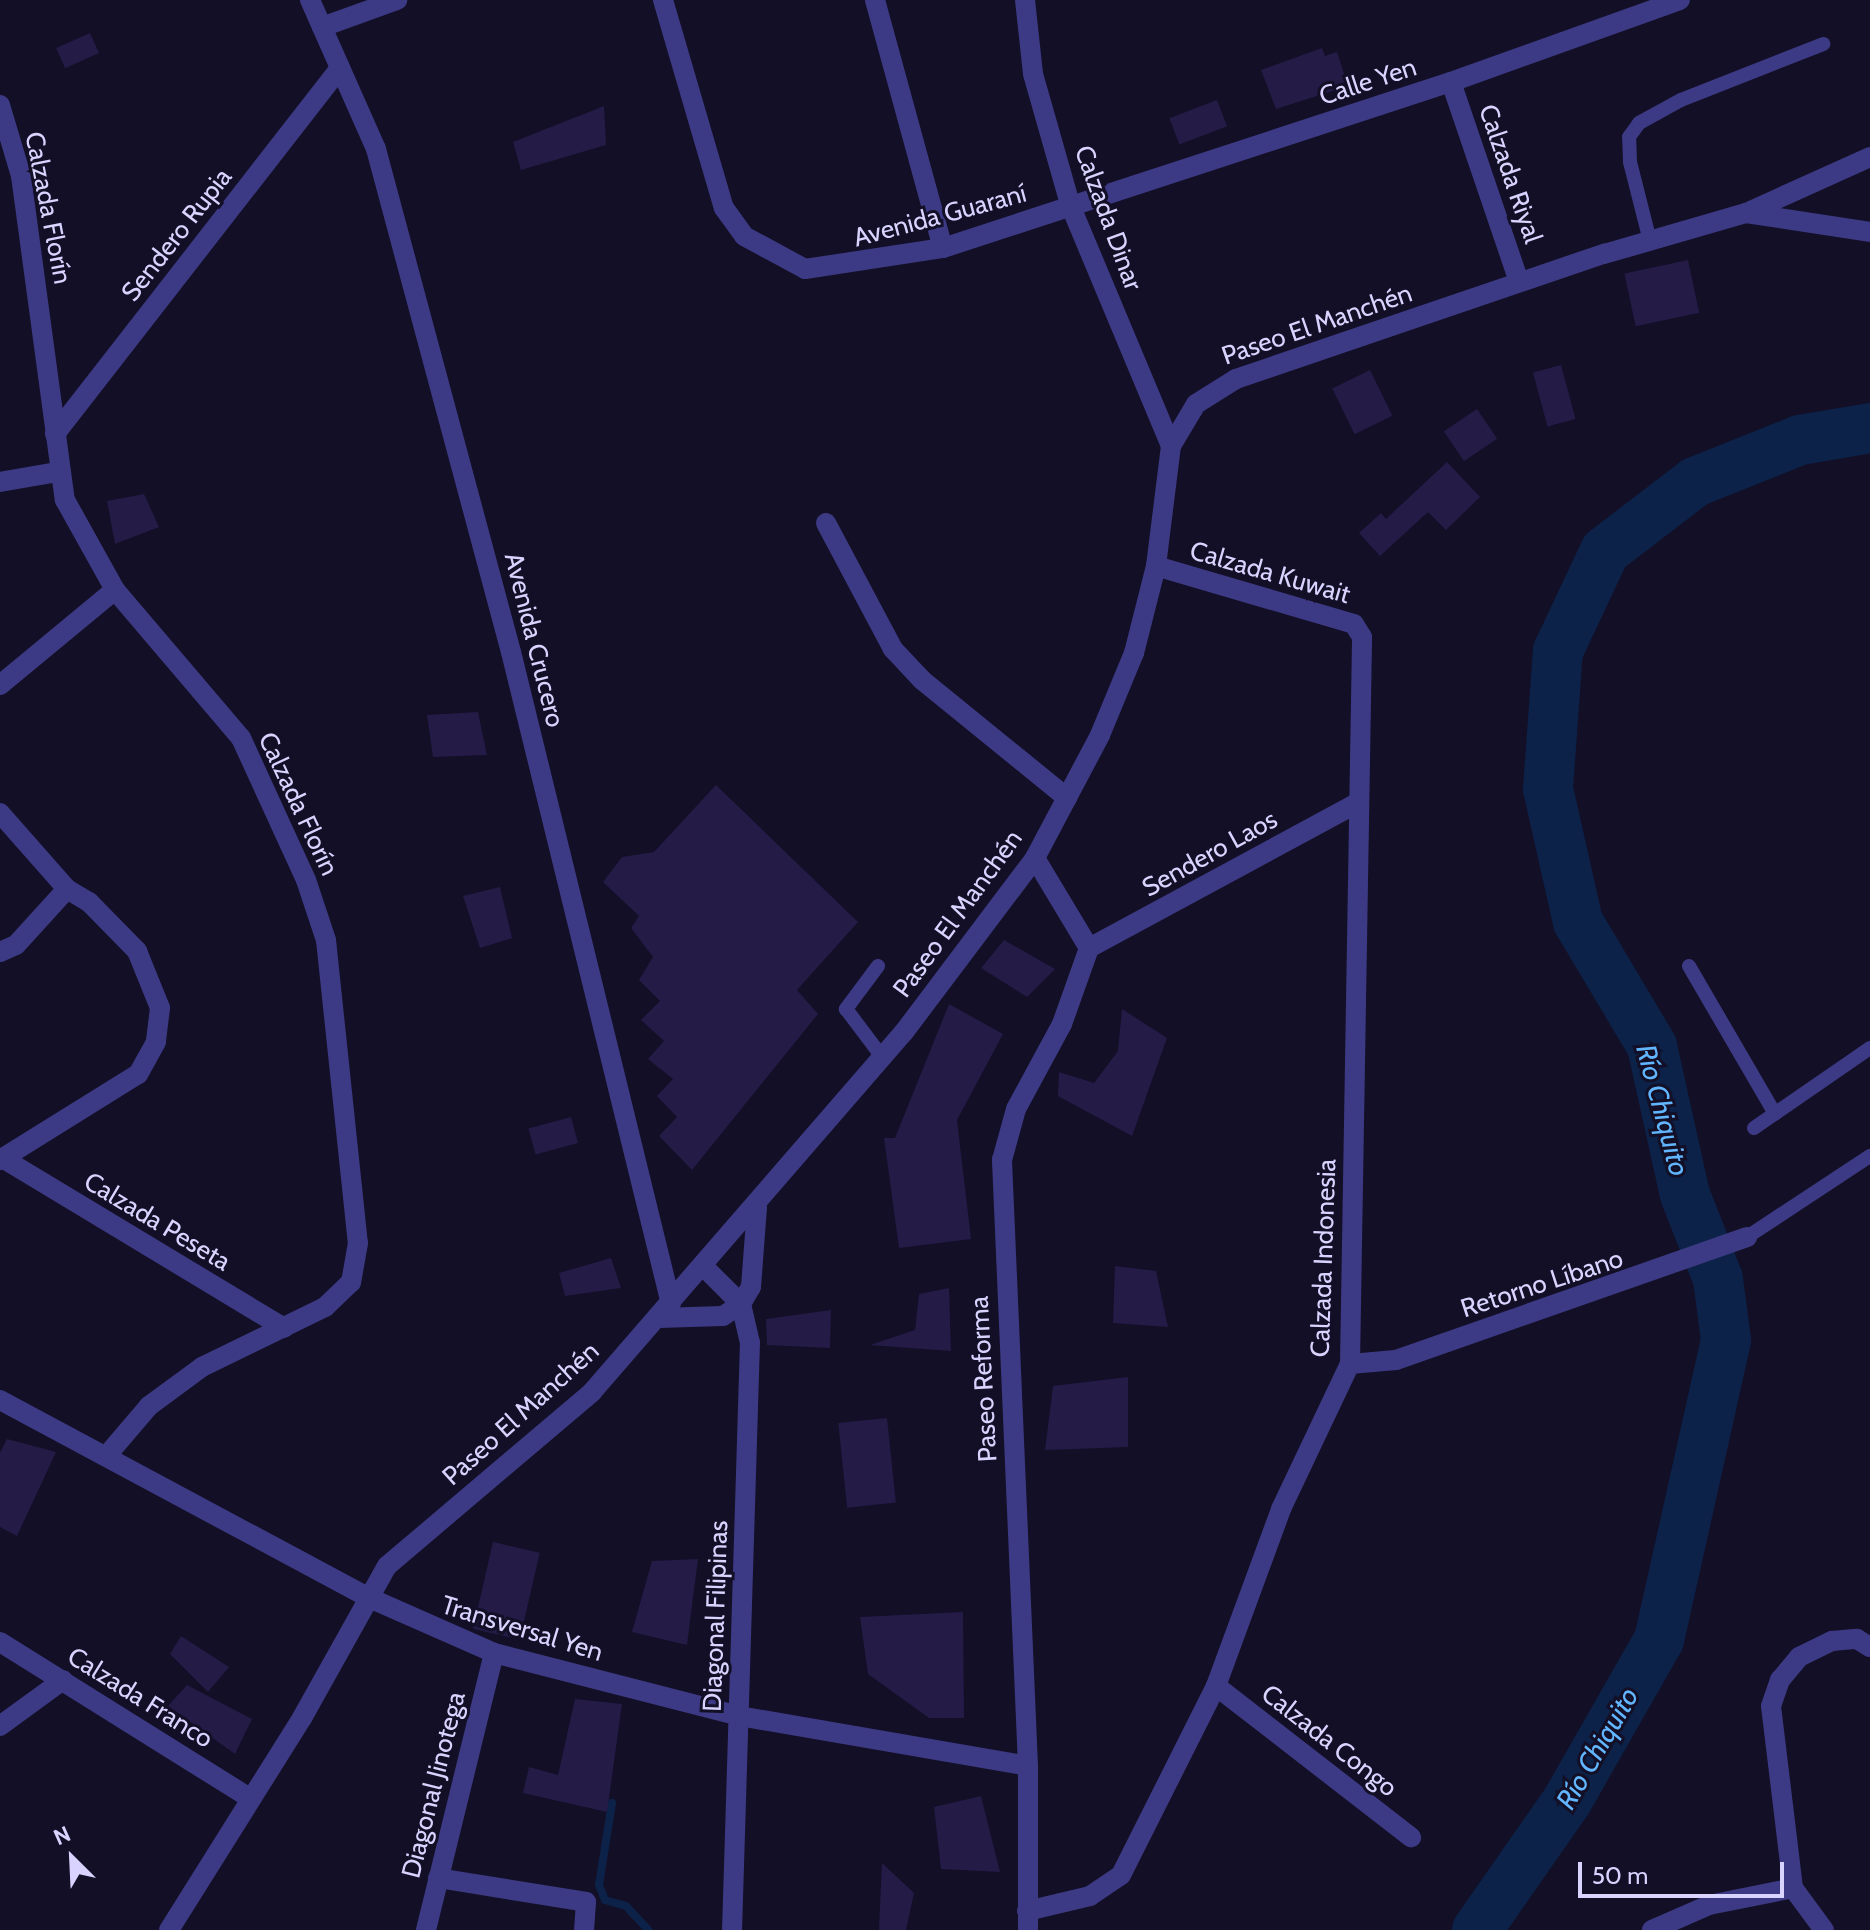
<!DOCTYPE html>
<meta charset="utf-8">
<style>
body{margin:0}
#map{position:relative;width:1870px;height:1930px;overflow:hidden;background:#130f26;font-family:Cabin,sans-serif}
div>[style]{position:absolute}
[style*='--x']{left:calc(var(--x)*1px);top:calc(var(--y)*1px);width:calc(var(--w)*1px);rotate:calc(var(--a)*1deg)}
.stream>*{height:8px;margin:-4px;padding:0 4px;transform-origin:4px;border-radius:4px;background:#0c2248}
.river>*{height:50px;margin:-25px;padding:0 25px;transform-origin:25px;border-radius:25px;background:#0c2248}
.building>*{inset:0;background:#241b47;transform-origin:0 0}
.service>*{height:14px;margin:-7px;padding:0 7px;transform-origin:7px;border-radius:7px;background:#3d3a85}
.minor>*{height:20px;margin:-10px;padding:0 10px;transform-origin:10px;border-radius:10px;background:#3d3a85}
.tertiary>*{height:20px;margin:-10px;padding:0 10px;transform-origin:10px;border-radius:10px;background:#3d3a85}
span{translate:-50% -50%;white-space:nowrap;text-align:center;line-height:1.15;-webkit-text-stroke:6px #130f26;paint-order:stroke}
.street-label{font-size:26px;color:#d9d4ff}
.water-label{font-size:28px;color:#62b6ff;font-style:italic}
.north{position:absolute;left:32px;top:1818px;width:80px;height:80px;-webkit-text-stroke:6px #130f26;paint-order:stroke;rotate:336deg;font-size:22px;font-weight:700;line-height:32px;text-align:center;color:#d9d4ff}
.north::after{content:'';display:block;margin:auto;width:28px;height:36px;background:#d9d4ff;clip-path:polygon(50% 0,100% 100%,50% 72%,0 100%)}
.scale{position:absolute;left:1578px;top:1862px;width:206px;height:36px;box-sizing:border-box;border:4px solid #d9d4ff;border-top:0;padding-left:10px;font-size:24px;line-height:28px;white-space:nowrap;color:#d9d4ff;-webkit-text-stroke:6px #130f26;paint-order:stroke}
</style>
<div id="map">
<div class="stream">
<i style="--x:612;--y:1803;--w:83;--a:99"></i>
<i style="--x:599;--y:1885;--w:16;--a:68"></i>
<i style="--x:605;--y:1900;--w:22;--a:16"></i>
<i style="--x:626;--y:1906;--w:33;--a:47"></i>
</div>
<div class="river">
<i style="--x:1477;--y:1930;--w:157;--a:-55.1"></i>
<i style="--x:1567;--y:1801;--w:185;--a:-60.3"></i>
<i style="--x:1659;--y:1640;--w:307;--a:-77.4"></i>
<i style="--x:1726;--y:1340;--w:62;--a:-97.5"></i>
<i style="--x:1718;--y:1279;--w:90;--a:-111.4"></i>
<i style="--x:1685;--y:1195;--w:153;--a:-102.5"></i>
<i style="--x:1652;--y:1046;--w:144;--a:-120.8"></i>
<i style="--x:1578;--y:922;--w:136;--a:-102.7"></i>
<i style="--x:1548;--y:789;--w:138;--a:-85.9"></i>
<i style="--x:1558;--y:651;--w:110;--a:-64.8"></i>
<i style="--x:1605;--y:551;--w:113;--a:-37.5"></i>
<i style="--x:1695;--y:482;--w:113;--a:-21.8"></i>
<i style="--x:1800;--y:440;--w:71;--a:-9.7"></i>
</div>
<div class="building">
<i style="left:90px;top:33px;width:22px;height:37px;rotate:66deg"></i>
<i style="clip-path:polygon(1322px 48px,1325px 56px,1337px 52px,1348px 86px,1276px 109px,1261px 70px)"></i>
<i style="left:1217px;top:100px;width:28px;height:51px;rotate:69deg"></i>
<i style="clip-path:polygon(604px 106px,606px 145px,521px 170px,513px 142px)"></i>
<i style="left:1688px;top:260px;width:54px;height:65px;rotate:78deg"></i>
<i style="left:1561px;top:365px;width:56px;height:29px;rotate:75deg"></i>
<i style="left:1370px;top:370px;width:51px;height:42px;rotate:64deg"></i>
<i style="left:1477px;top:409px;width:36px;height:40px;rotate:56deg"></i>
<i style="clip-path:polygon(1447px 462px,1480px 497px,1446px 530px,1428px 512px,1380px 556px,1359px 533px,1381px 513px,1386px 519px)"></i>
<i style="clip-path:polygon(144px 494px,159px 527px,115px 544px,107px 501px)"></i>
<i style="clip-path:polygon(478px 712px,487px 755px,433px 757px,427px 715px)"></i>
<i style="clip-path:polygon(716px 785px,858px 922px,797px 990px,818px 1014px,692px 1170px,659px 1136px,677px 1117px,657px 1096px,673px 1079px,648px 1059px,664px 1041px,641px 1020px,660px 1001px,639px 980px,653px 957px,631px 928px,639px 916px,603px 882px,622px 857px,654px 852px)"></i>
<i style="clip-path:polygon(500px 887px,512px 938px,480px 948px,463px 896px)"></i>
<i style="clip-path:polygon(1004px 940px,1055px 969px,1027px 997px,981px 968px)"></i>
<i style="clip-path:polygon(949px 1004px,1003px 1034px,957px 1120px,971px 1239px,899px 1248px,884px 1138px,895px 1138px)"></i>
<i style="clip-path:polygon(1122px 1009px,1167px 1038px,1132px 1136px,1058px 1096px,1059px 1072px,1094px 1083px,1118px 1051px)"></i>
<i style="left:571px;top:1117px;width:27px;height:44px;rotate:75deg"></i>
<i style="clip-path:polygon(611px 1258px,621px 1288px,565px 1296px,559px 1273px)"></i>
<i style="clip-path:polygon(1115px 1266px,1156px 1271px,1168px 1327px,1113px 1323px)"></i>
<i style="clip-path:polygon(949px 1288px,951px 1351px,870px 1345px,915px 1330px,919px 1294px)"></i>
<i style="clip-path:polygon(831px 1310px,830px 1348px,767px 1345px,766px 1319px)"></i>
<i style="clip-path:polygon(1128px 1377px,1128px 1447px,1045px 1450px,1053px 1386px)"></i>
<i style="left:887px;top:1418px;width:85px;height:49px;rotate:84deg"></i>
<i style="clip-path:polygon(7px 1439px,56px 1452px,17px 1536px,0 1527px,0 1453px)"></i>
<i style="left:493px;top:1542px;width:48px;height:89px;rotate:13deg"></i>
<i style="clip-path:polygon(698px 1559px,687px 1645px,632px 1632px,652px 1561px)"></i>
<i style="clip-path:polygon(963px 1612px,964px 1718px,929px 1718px,868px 1674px,860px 1617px)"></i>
<i style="clip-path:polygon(181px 1636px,229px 1667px,208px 1692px,170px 1654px)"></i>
<i style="clip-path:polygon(187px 1685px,252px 1719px,235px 1754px,168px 1706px)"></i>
<i style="clip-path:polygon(575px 1699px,622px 1704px,607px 1812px,523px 1793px,529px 1767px,558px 1775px)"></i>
<i style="clip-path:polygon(981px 1796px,1000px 1872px,941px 1869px,934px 1807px)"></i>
<i style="clip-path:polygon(882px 1863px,914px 1893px,906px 1930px,879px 1930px)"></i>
</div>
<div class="service">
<i style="--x:1650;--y:241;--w:81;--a:-104.2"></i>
<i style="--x:1630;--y:162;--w:25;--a:-92"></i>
<i style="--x:1629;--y:137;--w:17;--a:-54"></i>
<i style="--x:1639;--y:123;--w:48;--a:-28.7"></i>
<i style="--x:1681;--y:100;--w:153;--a:-21.5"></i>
<i style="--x:878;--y:966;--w:54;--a:126.7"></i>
<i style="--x:846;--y:1009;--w:61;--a:52.9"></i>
<i style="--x:1689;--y:966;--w:171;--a:59.8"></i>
<i style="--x:1754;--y:1128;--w:141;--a:-34.6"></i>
<i style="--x:1747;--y:1237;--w:147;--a:-33.4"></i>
</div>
<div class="minor">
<i style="--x:663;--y:0;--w:217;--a:73.7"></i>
<i style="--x:724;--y:208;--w:34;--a:54"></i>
<i style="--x:744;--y:236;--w:69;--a:28.4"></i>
<i style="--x:805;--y:269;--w:140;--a:-8.7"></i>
<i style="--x:943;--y:248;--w:534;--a:-18.1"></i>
<i style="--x:1451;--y:82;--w:243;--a:-19.7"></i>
<i style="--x:875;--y:0;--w:257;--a:74.7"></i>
<i style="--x:1025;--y:0;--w:74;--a:83.8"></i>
<i style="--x:1033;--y:74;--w:138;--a:74.1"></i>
<i style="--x:1071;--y:207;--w:259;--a:67.3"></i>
<i style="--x:322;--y:27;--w:80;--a:-19.8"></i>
<i style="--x:1451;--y:82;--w:211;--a:71.2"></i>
<i style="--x:0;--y:105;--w:74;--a:73.5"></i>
<i style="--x:21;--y:176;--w:327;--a:82.3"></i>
<i style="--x:65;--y:500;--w:103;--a:60.9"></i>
<i style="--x:115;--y:590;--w:194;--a:49.6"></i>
<i style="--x:241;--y:738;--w:156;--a:65.4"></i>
<i style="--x:306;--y:880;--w:63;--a:71.6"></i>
<i style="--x:326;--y:940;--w:305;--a:84"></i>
<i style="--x:358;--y:1243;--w:40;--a:100"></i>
<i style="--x:351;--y:1282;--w:36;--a:136"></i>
<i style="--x:325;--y:1307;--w:137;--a:154"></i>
<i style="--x:202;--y:1367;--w:66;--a:143.7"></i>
<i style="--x:149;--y:1406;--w:63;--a:130.5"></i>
<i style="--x:1746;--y:213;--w:125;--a:8.7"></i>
<i style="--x:55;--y:434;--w:464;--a:-52.1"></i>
<i style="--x:0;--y:482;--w:59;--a:-9.8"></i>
<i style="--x:826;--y:523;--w:143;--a:62"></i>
<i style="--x:893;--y:649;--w:42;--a:46.9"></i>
<i style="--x:922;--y:680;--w:187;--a:39.1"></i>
<i style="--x:0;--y:685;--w:149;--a:-39.6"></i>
<i style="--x:0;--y:813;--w:101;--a:48.6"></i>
<i style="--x:67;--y:889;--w:26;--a:31"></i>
<i style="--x:89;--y:902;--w:69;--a:45.6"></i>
<i style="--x:137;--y:951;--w:61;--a:68"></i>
<i style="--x:160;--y:1008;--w:34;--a:97"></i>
<i style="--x:156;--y:1042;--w:37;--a:119"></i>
<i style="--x:138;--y:1074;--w:163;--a:148.1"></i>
<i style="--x:1089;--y:948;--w:302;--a:-28.4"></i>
<i style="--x:0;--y:952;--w:17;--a:-24"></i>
<i style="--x:16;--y:945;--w:76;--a:-47.7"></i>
<i style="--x:4;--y:1159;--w:327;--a:31.1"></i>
<i style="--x:703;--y:1266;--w:54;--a:45"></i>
<i style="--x:741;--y:1304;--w:39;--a:77"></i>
<i style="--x:750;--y:1342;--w:588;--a:91.75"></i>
<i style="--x:659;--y:1318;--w:64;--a:-1.8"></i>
<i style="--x:723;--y:1316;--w:22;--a:-34"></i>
<i style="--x:741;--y:1304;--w:20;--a:-60"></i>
<i style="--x:751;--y:1287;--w:80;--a:-85.7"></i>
<i style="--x:1350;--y:1364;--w:46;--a:-5"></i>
<i style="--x:1396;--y:1360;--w:372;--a:-19.3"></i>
<i style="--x:0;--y:1400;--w:414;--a:28.2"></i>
<i style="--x:365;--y:1596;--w:141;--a:23.8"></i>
<i style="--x:494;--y:1653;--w:253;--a:14.4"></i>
<i style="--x:739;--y:1716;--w:293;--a:9.8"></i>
<i style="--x:0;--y:1642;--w:296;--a:32"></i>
<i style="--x:1216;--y:1686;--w:247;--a:37.8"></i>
<i style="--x:0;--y:1726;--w:78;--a:-36.1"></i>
<i style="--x:438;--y:1878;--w:150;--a:9.2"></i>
<i style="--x:586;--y:1902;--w:28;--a:94"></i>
<i style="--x:1793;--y:1888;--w:52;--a:53.6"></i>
<i style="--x:1027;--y:1911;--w:65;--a:-13.4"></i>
<i style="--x:1090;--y:1896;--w:37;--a:-34"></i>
<i style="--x:1121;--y:1875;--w:212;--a:-63.3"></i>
<i style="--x:1216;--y:1686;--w:189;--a:-69.8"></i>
<i style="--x:1281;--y:1509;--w:161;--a:-64.6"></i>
<i style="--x:1350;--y:1364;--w:727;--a:-89.05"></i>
<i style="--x:1362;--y:637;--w:15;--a:-122"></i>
<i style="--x:1354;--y:624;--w:206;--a:-163.7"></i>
<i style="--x:426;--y:1930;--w:285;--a:-76.2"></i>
<i style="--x:1028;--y:1930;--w:164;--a:-90"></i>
<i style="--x:1028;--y:1766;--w:607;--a:-92.46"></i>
<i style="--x:1002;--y:1160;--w:53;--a:-74.6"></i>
<i style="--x:1016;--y:1109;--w:97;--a:-61.6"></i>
<i style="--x:1062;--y:1024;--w:81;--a:-70.4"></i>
<i style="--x:1089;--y:948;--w:105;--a:-121"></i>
<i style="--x:1652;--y:1930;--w:62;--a:-23.7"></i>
<i style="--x:1709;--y:1905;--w:86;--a:-11.4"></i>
<i style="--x:1793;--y:1888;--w:183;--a:-96.9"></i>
<i style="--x:1771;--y:1706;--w:28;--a:-71"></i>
<i style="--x:1780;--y:1680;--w:30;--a:-50"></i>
<i style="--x:1799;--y:1657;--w:37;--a:-26"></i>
<i style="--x:1832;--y:1641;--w:25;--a:-5"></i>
<i style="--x:1857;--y:1639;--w:15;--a:32"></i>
</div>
<div class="tertiary">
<i style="--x:310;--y:0;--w:163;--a:66.1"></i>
<i style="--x:376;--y:149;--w:521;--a:74.98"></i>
<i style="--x:511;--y:652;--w:671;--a:76.21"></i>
<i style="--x:169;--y:1930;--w:250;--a:-57.9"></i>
<i style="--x:302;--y:1718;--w:174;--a:-60.8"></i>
<i style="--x:387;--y:1566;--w:269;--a:-40.3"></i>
<i style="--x:592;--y:1392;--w:476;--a:-49.1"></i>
<i style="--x:904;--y:1032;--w:218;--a:-53"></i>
<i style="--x:1035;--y:858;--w:139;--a:-62.1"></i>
<i style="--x:1100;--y:735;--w:89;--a:-67.5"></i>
<i style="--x:1134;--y:653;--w:90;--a:-75.8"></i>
<i style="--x:1156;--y:566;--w:121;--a:-82.9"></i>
<i style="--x:1171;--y:446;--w:49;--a:-59.2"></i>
<i style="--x:1196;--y:404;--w:47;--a:-32"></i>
<i style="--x:1236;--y:379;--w:389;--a:-18.8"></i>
<i style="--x:1604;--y:254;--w:148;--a:-16.1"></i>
<i style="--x:1746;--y:213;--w:136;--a:-24.3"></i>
</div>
<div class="street-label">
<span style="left:1368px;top:82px;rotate:-18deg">Calle Yen</span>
<span style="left:1510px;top:174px;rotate:71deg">Calzada Riyal</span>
<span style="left:48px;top:208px;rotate:79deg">Calzada Florín</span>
<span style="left:940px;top:216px;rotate:-15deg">Avenida Guaraní</span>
<span style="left:1108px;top:218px;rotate:70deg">Calzada Dinar</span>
<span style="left:177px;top:235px;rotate:-52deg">Sendero Rupia</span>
<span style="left:1317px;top:325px;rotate:-19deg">Paseo El Manchén</span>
<span style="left:1270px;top:573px;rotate:16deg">Calzada Kuwait</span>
<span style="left:534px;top:640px;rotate:76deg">Avenida Crucero</span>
<span style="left:298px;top:804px;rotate:65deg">Calzada Florín</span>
<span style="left:1210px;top:854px;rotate:-29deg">Sendero Laos</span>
<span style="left:958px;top:914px;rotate:-54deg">Paseo El Manchén</span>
<span style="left:157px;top:1222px;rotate:31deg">Calzada Peseta</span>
<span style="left:1324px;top:1258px;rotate:-88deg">Calzada Indonesia</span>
<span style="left:1542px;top:1284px;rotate:-18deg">Retorno Líbano</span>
<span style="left:984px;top:1379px;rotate:-93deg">Paseo Reforma</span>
<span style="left:521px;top:1414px;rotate:-42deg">Paseo El Manchén</span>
<span style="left:716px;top:1616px;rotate:-88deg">Diagonal Filipinas</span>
<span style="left:522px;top:1629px;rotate:17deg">Transversal Yen</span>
<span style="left:140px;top:1698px;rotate:32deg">Calzada Franco</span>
<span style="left:1329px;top:1741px;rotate:38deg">Calzada Congo</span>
<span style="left:434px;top:1785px;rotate:-76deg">Diagonal Jinotega</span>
</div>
<div class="water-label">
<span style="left:1663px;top:1110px;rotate:75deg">Río Chiquito</span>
<span style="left:1597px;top:1748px;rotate:-60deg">Río Chiquito</span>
</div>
<div class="north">N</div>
<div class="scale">50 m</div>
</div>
